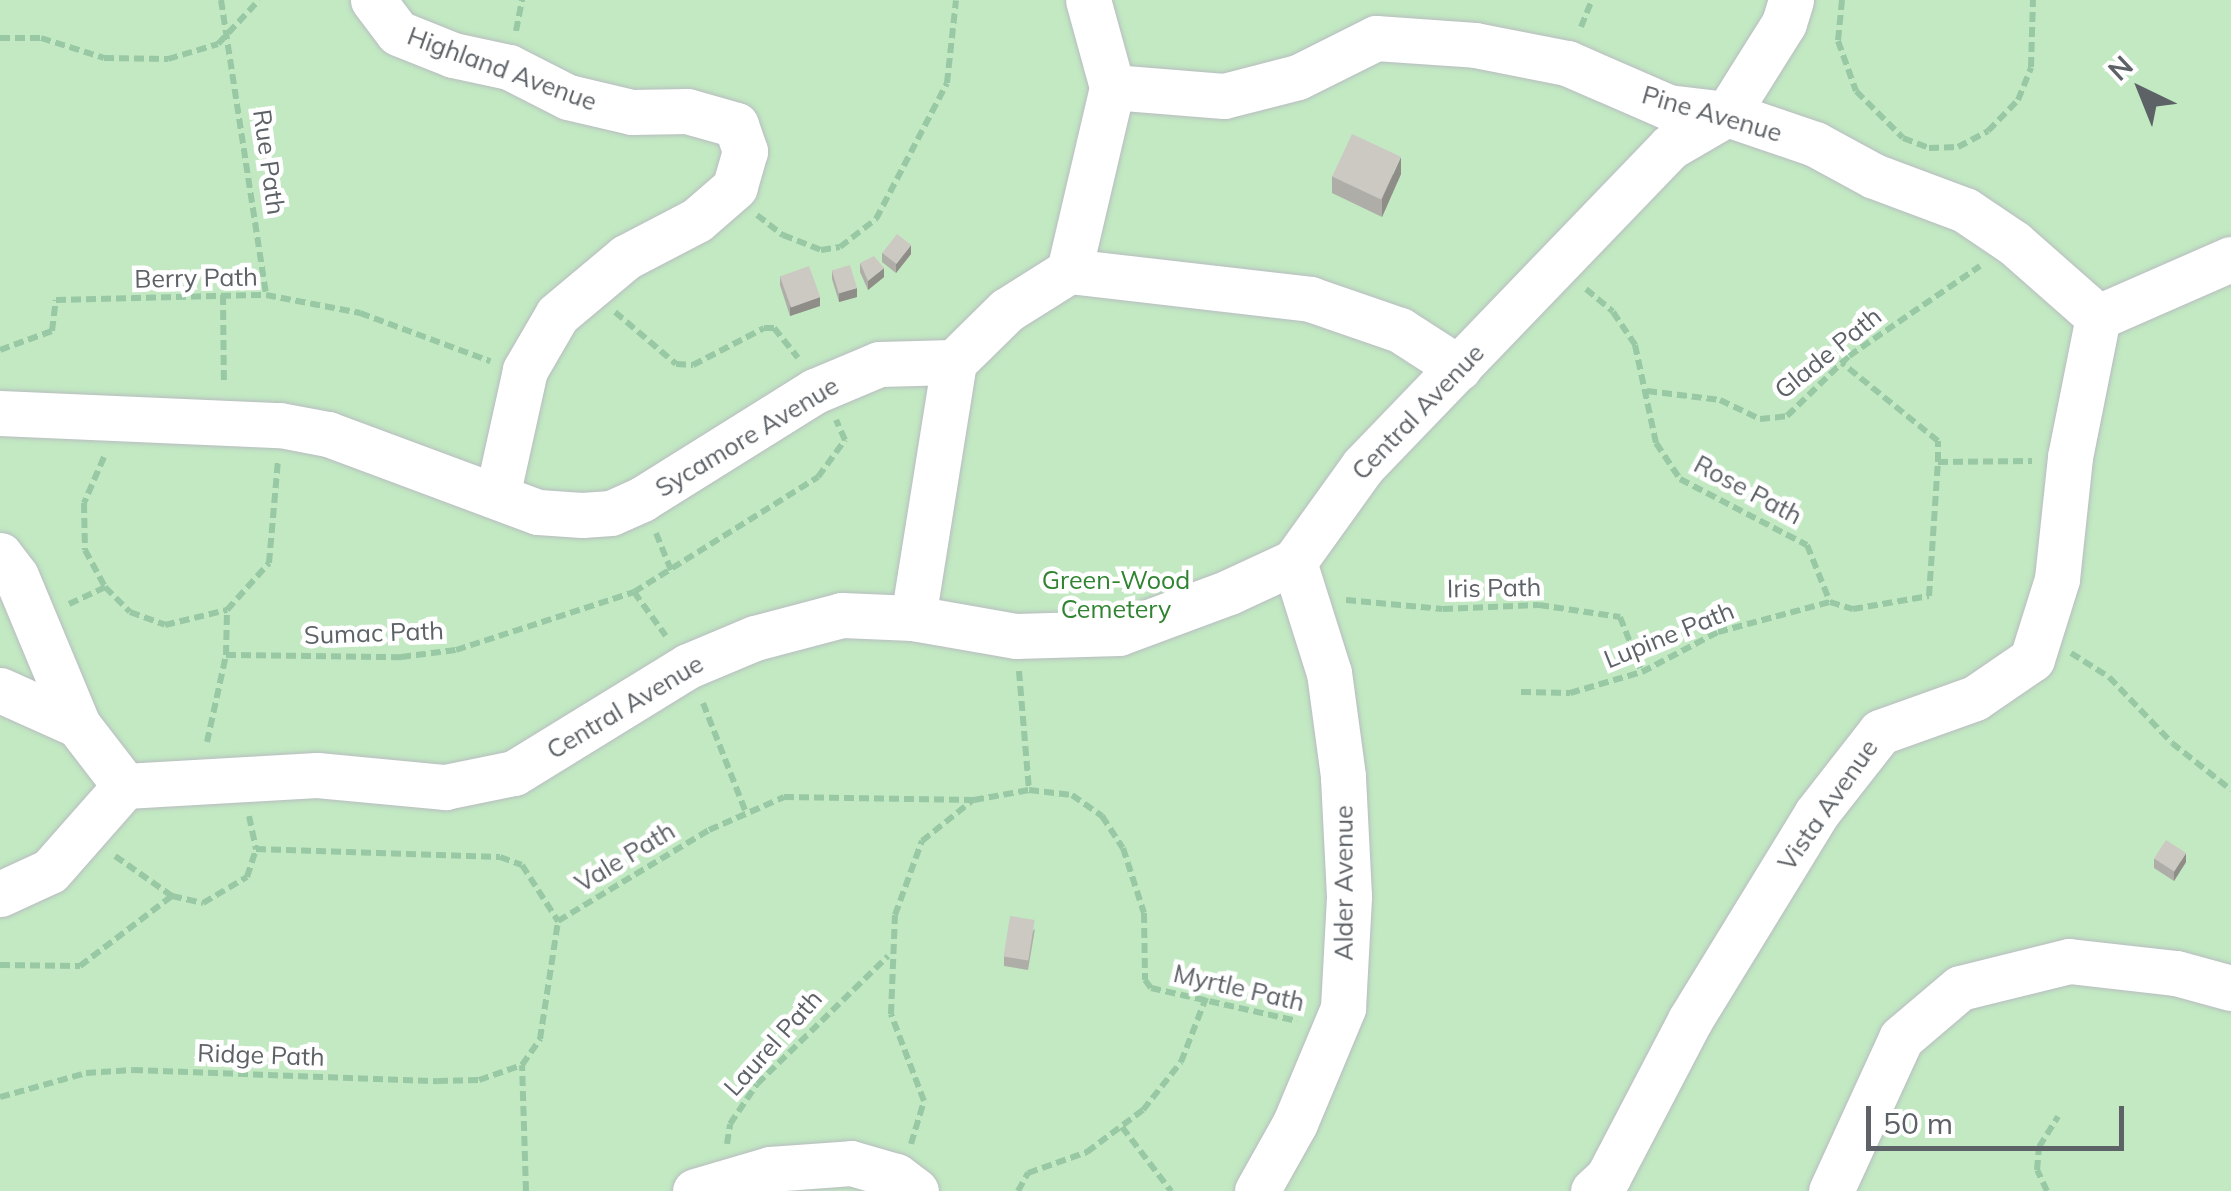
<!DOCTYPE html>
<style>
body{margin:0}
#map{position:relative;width:2231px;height:1191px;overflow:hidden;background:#f1eee6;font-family:Mulish,sans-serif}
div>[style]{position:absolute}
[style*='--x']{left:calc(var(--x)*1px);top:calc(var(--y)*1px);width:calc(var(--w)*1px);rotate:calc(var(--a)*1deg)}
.green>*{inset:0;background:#c2e9c2;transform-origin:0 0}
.path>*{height:6px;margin-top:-3px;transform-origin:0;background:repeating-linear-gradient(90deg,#99c8a5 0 10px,transparent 0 15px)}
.roads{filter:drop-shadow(0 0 2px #b8bcc0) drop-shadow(0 0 2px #b8bcc0)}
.minor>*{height:45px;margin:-22.5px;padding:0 22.5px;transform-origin:22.5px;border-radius:22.5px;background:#fff}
.wall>*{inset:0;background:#afada8}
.shaded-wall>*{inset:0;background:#8f8d88}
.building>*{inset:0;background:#ccc9c3;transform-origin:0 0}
span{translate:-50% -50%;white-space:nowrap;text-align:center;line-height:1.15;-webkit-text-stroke:9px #fff;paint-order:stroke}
.street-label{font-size:25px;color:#5d6267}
.park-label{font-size:25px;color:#308431}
.north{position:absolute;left:2091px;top:40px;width:100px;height:100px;-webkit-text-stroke:8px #fff;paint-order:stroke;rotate:317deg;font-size:28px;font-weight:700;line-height:40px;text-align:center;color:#5d6267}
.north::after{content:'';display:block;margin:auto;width:35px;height:45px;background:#5d6267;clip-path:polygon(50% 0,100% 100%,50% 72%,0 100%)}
.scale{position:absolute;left:1866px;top:1106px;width:258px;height:45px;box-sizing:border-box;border:5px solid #5d6267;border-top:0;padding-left:12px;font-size:30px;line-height:35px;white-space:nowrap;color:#5d6267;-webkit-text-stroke:8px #fff;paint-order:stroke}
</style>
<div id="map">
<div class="green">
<i style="left:0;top:0;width:2231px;height:1191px"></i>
</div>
<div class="path">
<i style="--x:221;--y:0;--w:298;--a:81.3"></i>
<i style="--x:1842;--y:0;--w:41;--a:95.6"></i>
<i style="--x:1838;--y:41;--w:53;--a:70.2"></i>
<i style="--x:1856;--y:91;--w:66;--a:45"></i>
<i style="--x:1903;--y:138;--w:28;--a:21"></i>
<i style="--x:1929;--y:148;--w:29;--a:-2"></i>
<i style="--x:1958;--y:147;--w:34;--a:-28"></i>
<i style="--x:1988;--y:131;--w:43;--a:-45.9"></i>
<i style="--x:2018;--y:100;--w:35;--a:-68"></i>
<i style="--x:2031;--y:67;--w:67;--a:-88.3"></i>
<i style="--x:1581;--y:27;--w:29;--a:-68"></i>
<i style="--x:516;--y:31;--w:32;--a:-79"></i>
<i style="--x:0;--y:38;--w:41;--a:0"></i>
<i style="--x:41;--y:38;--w:66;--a:17.6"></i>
<i style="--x:104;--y:58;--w:64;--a:0.9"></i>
<i style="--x:168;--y:59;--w:52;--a:-16.7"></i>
<i style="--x:218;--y:44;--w:60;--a:-47"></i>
<i style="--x:757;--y:215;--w:33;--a:38"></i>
<i style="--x:783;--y:235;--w:41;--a:21.5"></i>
<i style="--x:821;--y:250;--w:19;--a:-9"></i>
<i style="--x:840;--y:247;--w:46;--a:-37.9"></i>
<i style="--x:876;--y:219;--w:153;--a:-62.4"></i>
<i style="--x:947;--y:83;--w:83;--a:-83.8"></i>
<i style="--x:1586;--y:289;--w:35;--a:40"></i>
<i style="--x:1613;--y:312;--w:40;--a:56"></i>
<i style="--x:1635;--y:345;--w:100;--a:77.9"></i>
<i style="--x:1656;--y:443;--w:43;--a:56.3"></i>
<i style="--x:1680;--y:479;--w:143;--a:27.5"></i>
<i style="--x:1807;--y:545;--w:61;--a:68"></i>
<i style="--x:223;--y:295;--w:89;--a:89.4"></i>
<i style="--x:615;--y:312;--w:80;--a:40.4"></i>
<i style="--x:676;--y:364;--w:17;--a:3"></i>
<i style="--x:693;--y:365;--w:80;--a:-27.5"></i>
<i style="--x:764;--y:328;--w:10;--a:0"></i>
<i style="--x:774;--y:328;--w:38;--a:51"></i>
<i style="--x:0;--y:350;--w:55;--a:-20.1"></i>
<i style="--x:52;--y:331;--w:31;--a:-83"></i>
<i style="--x:56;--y:300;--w:210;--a:-1.4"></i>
<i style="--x:266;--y:295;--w:96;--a:10.8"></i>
<i style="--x:360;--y:313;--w:139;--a:20.3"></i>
<i style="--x:1647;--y:391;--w:74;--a:7"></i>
<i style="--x:1720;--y:400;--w:44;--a:25.4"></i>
<i style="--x:1760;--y:419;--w:27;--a:-6"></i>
<i style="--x:1787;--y:416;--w:86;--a:-44.1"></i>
<i style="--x:1849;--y:356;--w:159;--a:-34.5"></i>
<i style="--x:104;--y:457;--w:50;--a:113.5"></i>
<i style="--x:84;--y:503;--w:47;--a:88.8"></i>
<i style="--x:85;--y:550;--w:42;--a:61.6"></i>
<i style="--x:105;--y:587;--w:35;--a:45"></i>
<i style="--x:130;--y:612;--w:37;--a:20"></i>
<i style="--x:165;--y:625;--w:64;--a:-13.6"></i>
<i style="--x:227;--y:610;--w:63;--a:-48.2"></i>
<i style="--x:269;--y:563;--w:102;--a:-85"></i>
<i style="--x:1938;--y:462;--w:94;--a:-0.6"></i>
<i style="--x:656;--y:533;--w:40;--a:68"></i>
<i style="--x:634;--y:592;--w:54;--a:54"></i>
<i style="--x:1346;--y:600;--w:97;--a:5.3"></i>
<i style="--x:1443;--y:609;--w:96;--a:-2.4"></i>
<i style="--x:1539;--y:605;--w:82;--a:8.4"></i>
<i style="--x:1620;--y:617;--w:59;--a:68.2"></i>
<i style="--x:1830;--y:602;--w:24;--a:17"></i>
<i style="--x:1853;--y:609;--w:77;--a:-9.7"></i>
<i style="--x:1929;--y:596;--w:134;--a:-86.2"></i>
<i style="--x:1938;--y:462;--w:21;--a:-90"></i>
<i style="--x:1938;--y:441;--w:124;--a:-140.9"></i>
<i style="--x:69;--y:604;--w:40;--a:-25"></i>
<i style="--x:2071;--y:653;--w:45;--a:32.3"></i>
<i style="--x:2109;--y:677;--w:91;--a:46.3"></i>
<i style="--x:2172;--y:743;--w:75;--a:38.5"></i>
<i style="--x:226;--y:655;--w:175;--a:0.7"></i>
<i style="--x:401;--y:657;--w:55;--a:-7.3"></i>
<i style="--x:456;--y:650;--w:187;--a:-18"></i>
<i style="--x:634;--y:592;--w:217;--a:-32"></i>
<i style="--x:818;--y:477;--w:46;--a:-53.9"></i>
<i style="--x:845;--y:440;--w:22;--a:-114"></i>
<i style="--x:1019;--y:671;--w:119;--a:85.2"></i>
<i style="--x:1521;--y:692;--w:49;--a:1.2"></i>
<i style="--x:1570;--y:693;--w:75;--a:-16.3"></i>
<i style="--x:1642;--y:672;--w:86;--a:-27.8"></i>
<i style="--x:1718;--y:632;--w:116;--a:-15"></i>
<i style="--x:703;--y:703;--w:115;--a:68.6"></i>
<i style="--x:207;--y:742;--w:89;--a:-77.7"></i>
<i style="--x:226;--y:655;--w:45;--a:-88.7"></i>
<i style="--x:249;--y:816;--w:34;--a:78"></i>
<i style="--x:115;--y:856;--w:70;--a:35.1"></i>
<i style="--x:172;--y:896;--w:32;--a:13"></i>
<i style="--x:203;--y:903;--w:51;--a:-30.6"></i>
<i style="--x:247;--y:877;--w:29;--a:-72"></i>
<i style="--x:256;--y:849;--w:244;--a:1.9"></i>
<i style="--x:500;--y:857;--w:23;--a:20"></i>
<i style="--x:522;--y:865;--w:67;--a:57.3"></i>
<i style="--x:558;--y:921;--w:176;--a:-31.1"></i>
<i style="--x:709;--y:830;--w:82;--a:-23.7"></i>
<i style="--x:784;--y:797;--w:190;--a:0.9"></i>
<i style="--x:974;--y:800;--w:56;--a:-10.3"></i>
<i style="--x:1029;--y:790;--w:43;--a:6.6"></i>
<i style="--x:1072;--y:795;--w:37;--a:35"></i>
<i style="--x:1102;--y:816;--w:38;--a:57"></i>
<i style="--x:1123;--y:848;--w:68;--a:72.1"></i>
<i style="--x:1144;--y:913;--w:67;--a:89.1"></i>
<i style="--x:1145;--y:980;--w:10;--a:53"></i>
<i style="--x:1151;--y:988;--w:150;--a:12.7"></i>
<i style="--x:0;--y:965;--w:80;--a:0.7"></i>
<i style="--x:80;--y:966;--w:116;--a:-37.3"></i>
<i style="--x:0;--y:1097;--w:89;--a:-15.6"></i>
<i style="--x:86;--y:1073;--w:47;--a:-3.7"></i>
<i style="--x:133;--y:1070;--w:305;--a:2.1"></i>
<i style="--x:438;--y:1081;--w:41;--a:-1.4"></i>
<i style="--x:479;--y:1080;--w:46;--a:-19.2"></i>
<i style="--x:1122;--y:1127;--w:81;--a:52.6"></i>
<i style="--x:727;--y:1144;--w:20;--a:-81"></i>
<i style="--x:730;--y:1124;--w:48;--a:-56"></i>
<i style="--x:757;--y:1084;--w:183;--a:-44.3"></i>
<i style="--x:911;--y:1144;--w:45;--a:-73.2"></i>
<i style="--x:924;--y:1101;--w:93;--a:-110.8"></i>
<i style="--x:891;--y:1014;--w:99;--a:-87.7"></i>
<i style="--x:895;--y:915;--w:79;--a:-70"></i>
<i style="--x:922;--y:841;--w:65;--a:-38.8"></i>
<i style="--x:526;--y:1191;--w:126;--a:-91.8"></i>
<i style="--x:522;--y:1065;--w:32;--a:-55"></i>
<i style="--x:540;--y:1039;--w:119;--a:-81.3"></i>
<i style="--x:1018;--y:1191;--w:21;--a:-61"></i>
<i style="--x:1028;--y:1173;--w:63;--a:-19.6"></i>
<i style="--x:1087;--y:1152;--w:70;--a:-36.9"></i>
<i style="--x:1143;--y:1110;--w:61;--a:-51.6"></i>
<i style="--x:1181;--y:1062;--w:69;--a:-68.7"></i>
<i style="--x:2047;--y:1191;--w:23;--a:-115"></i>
<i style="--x:2037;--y:1170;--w:23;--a:-85"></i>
<i style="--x:2039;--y:1147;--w:36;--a:-58"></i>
</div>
<div class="roads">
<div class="minor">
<i style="--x:373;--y:0;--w:41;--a:52.9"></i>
<i style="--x:398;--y:33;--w:59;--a:21.8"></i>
<i style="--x:453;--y:55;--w:57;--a:12.1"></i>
<i style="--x:509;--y:67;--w:66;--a:27"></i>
<i style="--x:568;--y:97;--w:66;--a:13.2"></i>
<i style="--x:632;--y:112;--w:55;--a:-1"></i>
<i style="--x:687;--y:111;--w:51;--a:15.9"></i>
<i style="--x:736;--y:125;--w:28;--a:71"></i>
<i style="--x:745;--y:151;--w:37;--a:106"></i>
<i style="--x:735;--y:187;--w:50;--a:139"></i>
<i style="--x:697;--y:220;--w:80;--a:152.5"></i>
<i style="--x:626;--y:257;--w:90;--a:140"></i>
<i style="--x:557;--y:315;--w:64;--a:120.2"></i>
<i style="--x:525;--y:370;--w:129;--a:102.5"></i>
<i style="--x:1112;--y:87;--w:112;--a:4.6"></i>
<i style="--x:1224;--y:96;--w:76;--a:-14.4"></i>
<i style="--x:1298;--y:77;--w:87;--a:-26.6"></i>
<i style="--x:1376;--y:38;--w:99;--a:4"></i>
<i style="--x:1475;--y:45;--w:94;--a:11.1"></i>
<i style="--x:1567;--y:63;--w:110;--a:23.5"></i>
<i style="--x:1668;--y:107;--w:59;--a:6.8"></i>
<i style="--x:1727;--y:114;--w:93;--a:18.8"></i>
<i style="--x:1815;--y:144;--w:67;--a:28.5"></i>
<i style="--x:1874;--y:176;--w:97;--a:20.5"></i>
<i style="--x:1965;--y:210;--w:59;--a:34"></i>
<i style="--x:2014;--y:243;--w:112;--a:41.4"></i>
<i style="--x:1069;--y:271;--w:189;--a:-76.8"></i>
<i style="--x:1112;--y:87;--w:90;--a:-105.4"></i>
<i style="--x:0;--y:413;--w:280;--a:2.5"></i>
<i style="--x:280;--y:425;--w:49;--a:10.6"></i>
<i style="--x:328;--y:434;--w:224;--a:20.4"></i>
<i style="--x:538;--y:512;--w:44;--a:3.9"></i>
<i style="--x:582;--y:515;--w:29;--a:-4"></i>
<i style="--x:611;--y:513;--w:34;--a:-24"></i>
<i style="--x:642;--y:499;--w:204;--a:-32"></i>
<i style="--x:815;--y:391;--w:69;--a:-22.9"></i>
<i style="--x:879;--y:364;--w:75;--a:-1.5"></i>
<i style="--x:954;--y:362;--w:74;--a:-44.5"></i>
<i style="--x:1007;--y:310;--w:73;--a:-32.2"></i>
<i style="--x:1069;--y:271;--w:243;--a:6.6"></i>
<i style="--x:1310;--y:299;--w:95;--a:19"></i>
<i style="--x:1400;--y:330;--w:70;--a:32.8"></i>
<i style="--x:0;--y:555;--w:26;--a:53"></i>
<i style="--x:16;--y:576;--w:161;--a:67.4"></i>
<i style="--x:913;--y:618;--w:259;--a:-80.9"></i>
<i style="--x:0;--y:690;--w:85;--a:24.2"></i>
<i style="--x:78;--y:725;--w:77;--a:52.4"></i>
<i style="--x:125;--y:786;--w:192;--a:-3.3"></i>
<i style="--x:317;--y:775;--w:129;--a:5.4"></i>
<i style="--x:445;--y:787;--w:70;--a:-11.5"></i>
<i style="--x:514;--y:773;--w:204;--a:-31.6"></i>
<i style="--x:688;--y:666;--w:73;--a:-22.7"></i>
<i style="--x:755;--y:638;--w:90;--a:-14.8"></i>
<i style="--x:842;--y:615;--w:71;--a:2.4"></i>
<i style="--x:913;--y:618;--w:105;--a:9.9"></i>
<i style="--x:1016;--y:636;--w:103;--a:-1.7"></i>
<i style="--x:1119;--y:633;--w:117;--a:-20.4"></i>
<i style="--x:1229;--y:592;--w:72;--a:-24.8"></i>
<i style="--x:1294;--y:562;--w:118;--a:-54.3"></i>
<i style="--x:1363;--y:466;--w:443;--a:-46.1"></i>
<i style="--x:1670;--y:147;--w:66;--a:-30.1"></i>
<i style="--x:1727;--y:114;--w:107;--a:-57.9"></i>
<i style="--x:1784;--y:23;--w:24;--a:-73"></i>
<i style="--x:0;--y:894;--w:55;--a:-24.7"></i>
<i style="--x:50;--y:871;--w:113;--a:-48.6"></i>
<i style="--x:695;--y:1191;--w:78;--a:-16.3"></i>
<i style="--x:770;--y:1169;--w:81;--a:-4.2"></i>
<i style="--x:851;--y:1163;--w:47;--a:16.1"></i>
<i style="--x:896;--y:1176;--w:25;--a:37"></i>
<i style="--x:1257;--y:1191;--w:78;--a:-60.8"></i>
<i style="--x:1295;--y:1123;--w:125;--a:-67.3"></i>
<i style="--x:1343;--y:1008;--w:112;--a:-86.9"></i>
<i style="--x:1349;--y:896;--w:120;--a:-92.9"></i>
<i style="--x:1343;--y:776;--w:104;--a:-97.7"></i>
<i style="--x:1329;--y:673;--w:116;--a:-107.5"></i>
<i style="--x:1593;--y:1191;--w:21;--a:-43"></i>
<i style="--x:1608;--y:1177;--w:177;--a:-62.4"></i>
<i style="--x:1690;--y:1020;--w:241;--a:-58.5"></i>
<i style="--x:1816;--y:814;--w:104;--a:-52"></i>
<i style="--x:1880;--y:732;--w:101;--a:-19.7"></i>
<i style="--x:1975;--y:698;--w:69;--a:-34.4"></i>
<i style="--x:2032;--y:659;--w:84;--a:-72.6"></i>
<i style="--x:2057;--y:579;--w:123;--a:-83.9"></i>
<i style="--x:2070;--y:457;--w:143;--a:-78.7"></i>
<i style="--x:2098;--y:317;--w:145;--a:-23.6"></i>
<i style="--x:1831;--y:1191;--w:168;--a:-65.4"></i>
<i style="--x:1901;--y:1038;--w:77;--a:-40.3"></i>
<i style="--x:1960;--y:988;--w:112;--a:-13.9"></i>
<i style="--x:2069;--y:961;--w:108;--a:6.4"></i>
<i style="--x:2176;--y:973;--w:57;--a:15.3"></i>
</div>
</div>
<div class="wall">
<i style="clip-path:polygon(1401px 174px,1382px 217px,1332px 193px,1332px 176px)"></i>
<i style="clip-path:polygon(882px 253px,911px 254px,896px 273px,882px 262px)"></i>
<i style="clip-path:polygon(860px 263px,884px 277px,868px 290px,860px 272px)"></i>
<i style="clip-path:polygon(832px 270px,857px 297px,839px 302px,832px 279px)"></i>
<i style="clip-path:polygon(780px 276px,820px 306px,790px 316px,780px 285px)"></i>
<i style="clip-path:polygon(2154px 859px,2186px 862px,2174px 881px,2154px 868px)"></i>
<i style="clip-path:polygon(1035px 929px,1028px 970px,1004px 966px,1004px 957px)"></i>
</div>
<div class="shaded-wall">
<i style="clip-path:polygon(1401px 157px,1401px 174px,1382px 217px,1382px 199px)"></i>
<i style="clip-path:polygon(911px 245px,911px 254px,896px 273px,896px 264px)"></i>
<i style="clip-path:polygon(884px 268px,884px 277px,868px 290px,868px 281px)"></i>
<i style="clip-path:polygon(857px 288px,857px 297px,839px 302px,839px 293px)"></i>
<i style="clip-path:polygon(820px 297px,820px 306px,790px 316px,790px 307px)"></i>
<i style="clip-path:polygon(2186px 853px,2186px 862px,2174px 881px,2174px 872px)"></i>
</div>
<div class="building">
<i style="left:1352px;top:134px;width:54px;height:47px;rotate:25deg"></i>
<i style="left:897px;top:234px;width:18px;height:24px;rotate:38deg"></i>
<i style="clip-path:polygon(874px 256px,884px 268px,868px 281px,860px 263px)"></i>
<i style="left:850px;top:265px;width:24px;height:19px;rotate:73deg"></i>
<i style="left:809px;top:266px;width:33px;height:31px;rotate:70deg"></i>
<i style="left:2166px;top:840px;width:24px;height:22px;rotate:33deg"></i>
<i style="left:1010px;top:916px;width:25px;height:41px;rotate:9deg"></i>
</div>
<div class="street-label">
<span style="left:502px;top:69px;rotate:20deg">Highland Avenue</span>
<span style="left:1712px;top:114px;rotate:16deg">Pine Avenue</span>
<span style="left:269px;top:162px;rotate:82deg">Rue Path</span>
<span style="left:196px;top:278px;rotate:-1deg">Berry Path</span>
<span style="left:1828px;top:353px;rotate:-39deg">Glade Path</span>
<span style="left:1418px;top:412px;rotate:-46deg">Central Avenue</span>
<span style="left:747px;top:437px;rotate:-31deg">Sycamore Avenue</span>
<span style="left:1748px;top:490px;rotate:28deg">Rose Path</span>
<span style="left:1494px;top:588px;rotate:-1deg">Iris Path</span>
<span style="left:374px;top:633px;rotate:-2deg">Sumac Path</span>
<span style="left:1669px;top:635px;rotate:-22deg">Lupine Path</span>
<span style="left:625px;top:707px;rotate:-31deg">Central Avenue</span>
<span style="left:1828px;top:805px;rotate:-55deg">Vista Avenue</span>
<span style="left:625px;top:857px;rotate:-31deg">Vale Path</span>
<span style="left:1344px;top:883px;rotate:-90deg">Alder Avenue</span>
<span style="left:1239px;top:988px;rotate:13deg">Myrtle Path</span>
<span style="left:773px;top:1043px;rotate:-48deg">Laurel Path</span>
<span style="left:261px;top:1055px;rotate:2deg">Ridge Path</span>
</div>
<div class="park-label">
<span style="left:1116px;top:595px">Green-Wood<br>Cemetery</span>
</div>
<div class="north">N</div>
<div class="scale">50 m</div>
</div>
